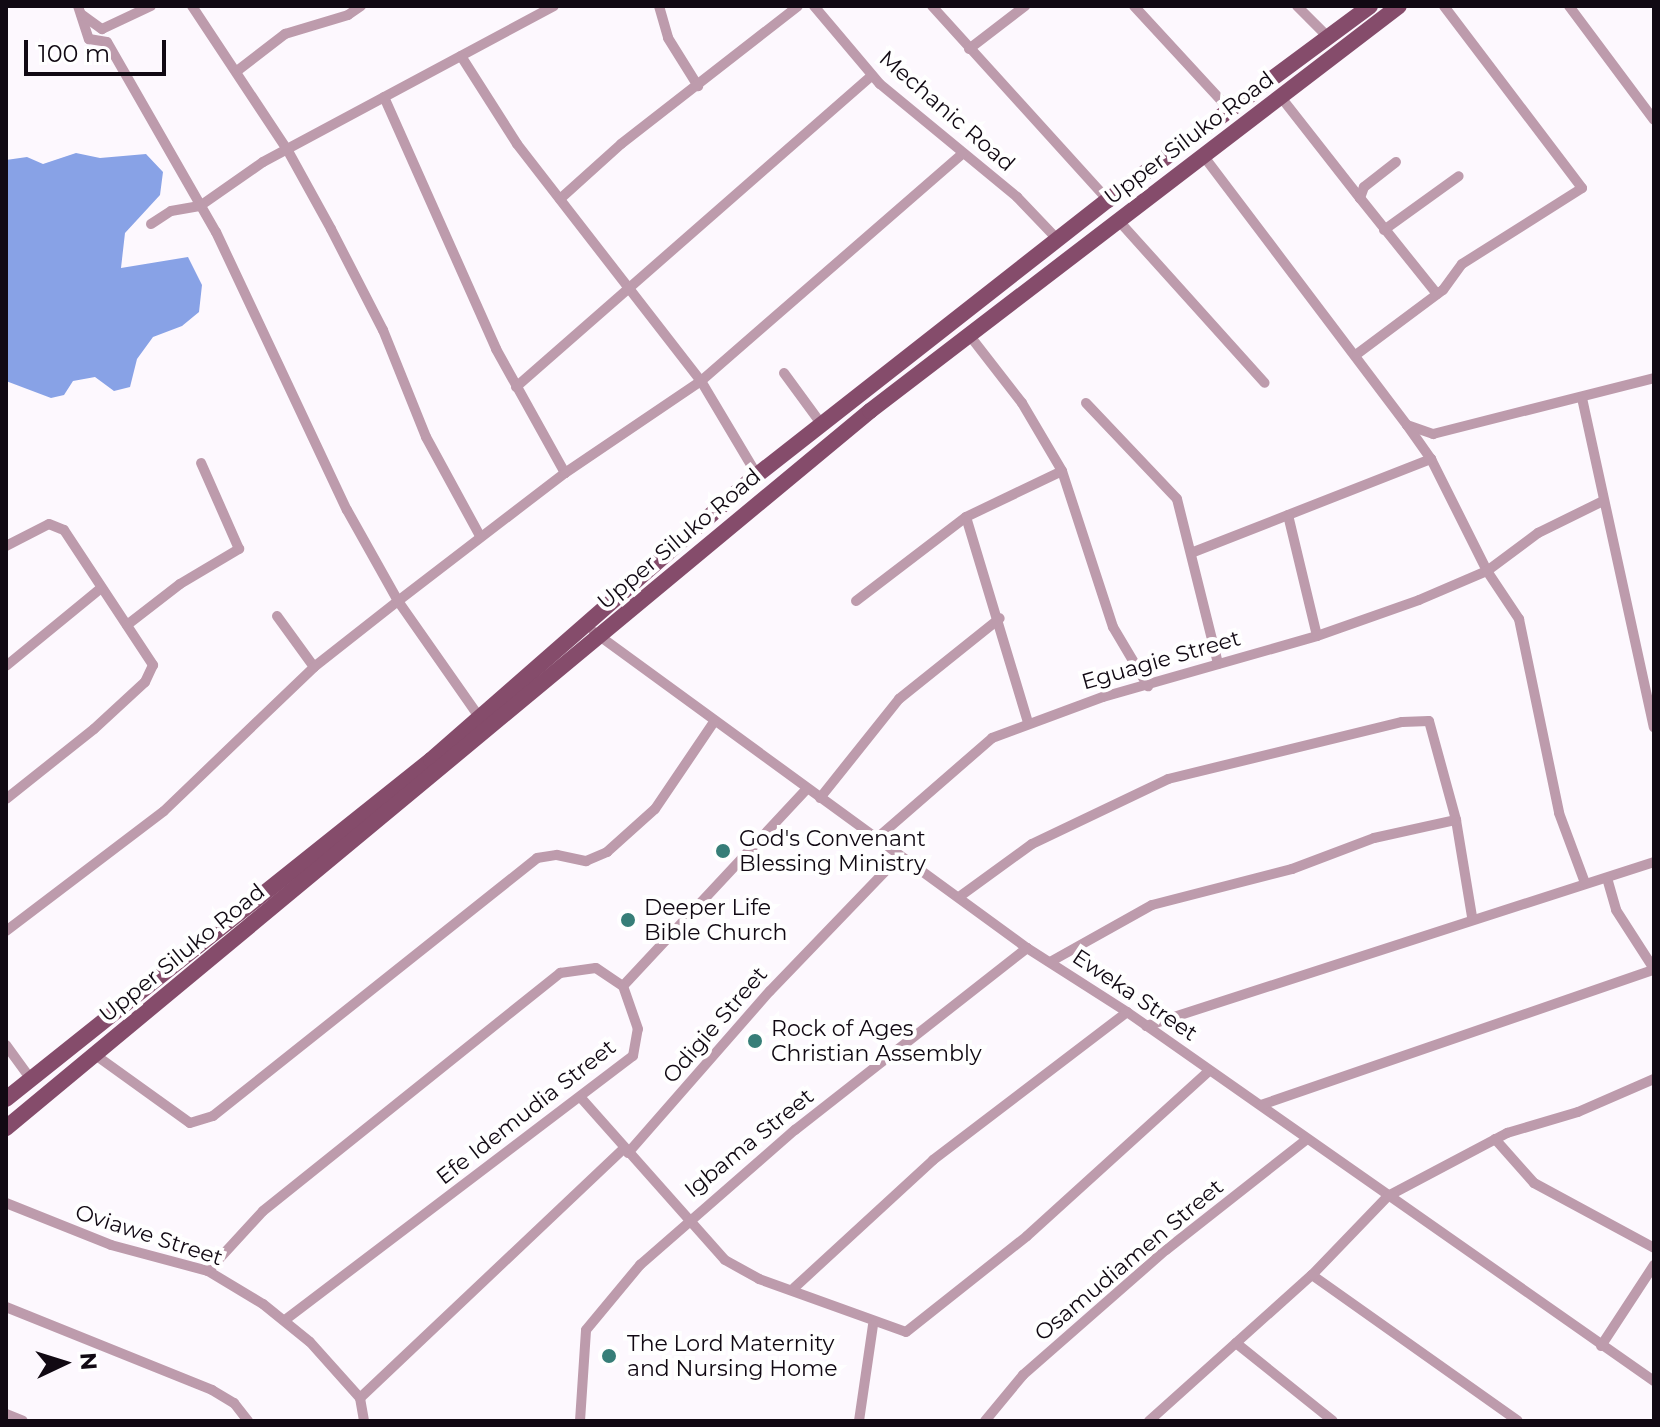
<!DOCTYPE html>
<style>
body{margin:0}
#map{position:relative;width:1660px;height:1427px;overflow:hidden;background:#fdf8fe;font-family:Montserrat,sans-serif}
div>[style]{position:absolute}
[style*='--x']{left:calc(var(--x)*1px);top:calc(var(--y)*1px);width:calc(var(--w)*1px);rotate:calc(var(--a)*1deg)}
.water>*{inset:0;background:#88a2e6}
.street>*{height:10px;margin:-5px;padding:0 5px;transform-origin:5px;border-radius:5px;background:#bd9bac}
.primary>*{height:16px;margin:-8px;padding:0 8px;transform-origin:8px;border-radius:8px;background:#854c6b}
.dots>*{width:22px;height:22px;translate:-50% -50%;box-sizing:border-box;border:4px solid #fff;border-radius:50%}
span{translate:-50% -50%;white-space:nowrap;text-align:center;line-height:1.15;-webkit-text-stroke:8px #fff;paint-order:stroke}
.street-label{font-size:22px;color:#110913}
.poi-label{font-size:22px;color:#110913}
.left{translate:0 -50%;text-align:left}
.frame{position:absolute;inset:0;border:8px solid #110913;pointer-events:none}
.north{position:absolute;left:24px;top:1323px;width:80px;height:80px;-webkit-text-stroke:6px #fff;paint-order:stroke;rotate:86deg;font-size:22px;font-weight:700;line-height:32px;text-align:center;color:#110913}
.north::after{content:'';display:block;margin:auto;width:28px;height:36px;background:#110913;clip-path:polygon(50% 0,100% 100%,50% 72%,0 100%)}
.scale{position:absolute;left:24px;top:40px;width:142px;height:36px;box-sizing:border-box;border:4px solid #110913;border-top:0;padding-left:10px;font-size:24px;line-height:28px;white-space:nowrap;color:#110913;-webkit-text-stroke:6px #fff;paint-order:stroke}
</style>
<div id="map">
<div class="water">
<i style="clip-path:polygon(76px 153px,100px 158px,146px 154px,163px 172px,160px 195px,125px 233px,121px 268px,188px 257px,202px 285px,199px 312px,182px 326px,153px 337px,137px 359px,130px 387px,114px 391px,95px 377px,73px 381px,64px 395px,51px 398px,6px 381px,6px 160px,27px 157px,43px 164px)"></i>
</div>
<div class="street">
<i style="--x:78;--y:6;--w:35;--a:72"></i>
<i style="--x:89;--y:39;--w:18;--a:9"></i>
<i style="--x:107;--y:42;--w:219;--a:60.2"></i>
<i style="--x:216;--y:232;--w:307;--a:64.8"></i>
<i style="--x:347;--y:510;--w:104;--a:60.7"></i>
<i style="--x:398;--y:601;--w:143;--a:55"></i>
<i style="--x:192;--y:6;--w:174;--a:56.5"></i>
<i style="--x:288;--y:151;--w:89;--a:61.1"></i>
<i style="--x:331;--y:229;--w:114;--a:62.8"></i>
<i style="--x:383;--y:330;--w:115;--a:68.1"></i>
<i style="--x:426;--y:437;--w:113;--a:61.4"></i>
<i style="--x:659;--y:6;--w:33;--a:74"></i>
<i style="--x:668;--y:38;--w:57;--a:58"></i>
<i style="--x:814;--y:6;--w:102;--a:49.8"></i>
<i style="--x:880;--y:84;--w:178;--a:39.5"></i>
<i style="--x:1017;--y:197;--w:61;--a:46.3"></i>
<i style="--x:932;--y:6;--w:262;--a:47.8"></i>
<i style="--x:1134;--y:6;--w:143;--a:47.3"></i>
<i style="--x:1297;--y:6;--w:44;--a:45"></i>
<i style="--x:1569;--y:6;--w:142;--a:53.3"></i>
<i style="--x:81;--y:14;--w:26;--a:36"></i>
<i style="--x:102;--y:29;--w:54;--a:-25.1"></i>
<i style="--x:969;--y:49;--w:71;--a:-37.5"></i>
<i style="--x:461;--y:56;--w:104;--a:57.5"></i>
<i style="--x:517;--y:144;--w:300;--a:52.2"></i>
<i style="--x:701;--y:381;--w:109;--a:59.2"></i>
<i style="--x:237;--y:71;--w:61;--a:-37.6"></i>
<i style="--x:285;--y:34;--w:66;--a:-16.8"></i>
<i style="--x:348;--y:15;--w:16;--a:-35"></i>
<i style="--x:1280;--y:96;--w:130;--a:51.9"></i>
<i style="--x:384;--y:97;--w:276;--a:66"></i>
<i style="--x:496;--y:349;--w:142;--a:60.9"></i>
<i style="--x:1202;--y:154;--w:340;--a:52.9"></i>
<i style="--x:1407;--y:425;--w:28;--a:19"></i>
<i style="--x:1433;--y:434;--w:228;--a:-14.2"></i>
<i style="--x:1396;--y:162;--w:41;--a:142"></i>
<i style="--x:1364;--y:187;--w:12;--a:110"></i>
<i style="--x:1360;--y:198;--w:123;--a:51.3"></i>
<i style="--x:560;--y:199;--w:82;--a:-42"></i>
<i style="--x:621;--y:144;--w:224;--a:-37.9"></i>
<i style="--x:1118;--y:220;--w:219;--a:48"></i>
<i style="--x:151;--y:224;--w:24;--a:-33"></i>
<i style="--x:171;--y:211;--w:29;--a:-10"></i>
<i style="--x:200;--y:206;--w:77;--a:-34.9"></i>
<i style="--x:263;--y:162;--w:330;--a:-28.2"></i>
<i style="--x:1384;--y:230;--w:92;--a:-35.8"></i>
<i style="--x:970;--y:336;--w:85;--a:52.2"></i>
<i style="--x:1022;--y:403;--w:79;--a:59.5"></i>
<i style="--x:1062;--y:471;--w:164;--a:71.9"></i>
<i style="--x:1113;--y:627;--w:69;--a:59.3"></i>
<i style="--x:1357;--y:354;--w:107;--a:-36.7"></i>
<i style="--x:1443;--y:290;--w:32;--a:-54"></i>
<i style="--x:1462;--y:264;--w:142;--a:-32.3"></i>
<i style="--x:1582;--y:188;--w:228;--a:-127.2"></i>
<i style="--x:784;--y:373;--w:64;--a:53.8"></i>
<i style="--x:516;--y:387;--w:473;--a:-41.2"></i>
<i style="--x:1582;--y:398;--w:337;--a:77.7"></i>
<i style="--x:1086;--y:403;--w:132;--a:46.5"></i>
<i style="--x:1177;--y:499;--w:170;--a:76"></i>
<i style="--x:1407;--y:425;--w:42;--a:54.8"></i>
<i style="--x:1431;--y:459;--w:125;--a:63.4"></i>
<i style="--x:1487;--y:571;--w:58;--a:56.3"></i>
<i style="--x:1519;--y:619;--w:198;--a:78.3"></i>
<i style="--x:1559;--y:813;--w:75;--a:69.6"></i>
<i style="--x:1288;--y:515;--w:124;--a:76.5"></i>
<i style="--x:966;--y:517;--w:215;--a:73.2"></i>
<i style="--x:6;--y:546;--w:48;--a:-27.1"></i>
<i style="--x:49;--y:524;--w:16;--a:22"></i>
<i style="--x:64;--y:530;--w:162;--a:56.6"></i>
<i style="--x:153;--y:665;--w:19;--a:115"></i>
<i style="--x:145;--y:682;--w:69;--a:137.3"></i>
<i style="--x:94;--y:729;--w:112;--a:141.5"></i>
<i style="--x:1191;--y:553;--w:258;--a:-21.4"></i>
<i style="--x:856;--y:601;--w:138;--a:-37.4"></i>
<i style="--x:966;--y:517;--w:106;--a:-25.6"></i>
<i style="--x:277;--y:616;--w:63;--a:54"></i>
<i style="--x:127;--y:625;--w:67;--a:-37.7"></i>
<i style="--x:180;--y:584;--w:69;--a:-30.7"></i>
<i style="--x:239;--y:549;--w:94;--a:-113.8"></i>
<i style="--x:594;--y:632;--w:536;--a:36.12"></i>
<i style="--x:1027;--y:948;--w:119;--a:32.6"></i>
<i style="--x:1127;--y:1012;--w:643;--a:35"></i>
<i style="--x:6;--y:666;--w:122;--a:-39.3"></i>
<i style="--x:820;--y:798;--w:127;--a:-51.4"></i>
<i style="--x:899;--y:699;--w:129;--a:-38.7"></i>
<i style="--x:876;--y:839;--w:154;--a:-41"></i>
<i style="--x:992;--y:738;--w:118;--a:-20.3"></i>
<i style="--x:1103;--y:697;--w:223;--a:-15.9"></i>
<i style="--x:1317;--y:636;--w:108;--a:-19.4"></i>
<i style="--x:1419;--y:600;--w:74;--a:-23.1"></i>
<i style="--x:1487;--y:571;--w:64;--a:-36.7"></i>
<i style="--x:1538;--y:533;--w:72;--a:-26.2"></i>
<i style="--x:1607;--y:878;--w:33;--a:74"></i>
<i style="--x:1616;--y:910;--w:70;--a:57.2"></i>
<i style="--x:959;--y:897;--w:90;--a:-36"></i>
<i style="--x:1032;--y:844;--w:151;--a:-25.5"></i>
<i style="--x:1168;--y:779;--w:241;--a:-13.7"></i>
<i style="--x:1402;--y:722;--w:27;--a:-2"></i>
<i style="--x:1429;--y:721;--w:103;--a:74.7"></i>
<i style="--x:1456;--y:820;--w:98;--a:80.6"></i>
<i style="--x:6;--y:931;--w:198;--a:-37.2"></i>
<i style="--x:164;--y:811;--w:208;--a:-43.8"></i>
<i style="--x:314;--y:667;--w:107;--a:-38.2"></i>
<i style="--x:398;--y:601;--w:210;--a:-37.5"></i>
<i style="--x:565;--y:473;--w:164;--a:-34.1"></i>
<i style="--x:701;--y:381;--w:346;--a:-41"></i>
<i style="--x:1050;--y:962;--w:117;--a:-29.2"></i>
<i style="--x:1152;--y:905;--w:145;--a:-14.4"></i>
<i style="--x:1292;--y:869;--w:88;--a:-20.7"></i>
<i style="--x:1374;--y:838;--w:84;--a:-12.4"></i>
<i style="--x:1146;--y:1026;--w:534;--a:-17.89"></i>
<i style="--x:6;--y:1045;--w:41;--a:54"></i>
<i style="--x:94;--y:1054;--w:118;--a:35.7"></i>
<i style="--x:190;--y:1123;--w:24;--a:-17"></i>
<i style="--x:213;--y:1116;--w:414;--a:-38.5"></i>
<i style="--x:537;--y:858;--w:20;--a:-9"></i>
<i style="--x:557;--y:855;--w:30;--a:12"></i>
<i style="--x:586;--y:861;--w:23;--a:-23"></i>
<i style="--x:607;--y:852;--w:64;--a:-41.9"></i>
<i style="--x:655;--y:809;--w:105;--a:-55.9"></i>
<i style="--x:582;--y:1099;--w:215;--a:48.4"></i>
<i style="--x:725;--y:1260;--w:39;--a:29"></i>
<i style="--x:759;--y:1279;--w:156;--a:19.8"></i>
<i style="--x:906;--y:1332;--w:154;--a:-38.4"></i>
<i style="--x:1027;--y:1236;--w:246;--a:-42.2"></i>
<i style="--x:1261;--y:1105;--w:416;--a:-19"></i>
<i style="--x:1495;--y:1139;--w:59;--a:48.4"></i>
<i style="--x:1534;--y:1183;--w:136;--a:28.4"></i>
<i style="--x:628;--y:1153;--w:215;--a:-48.8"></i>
<i style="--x:770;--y:991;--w:187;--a:-46.1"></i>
<i style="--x:6;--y:1203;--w:113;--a:21.8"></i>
<i style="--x:111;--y:1245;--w:100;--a:15"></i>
<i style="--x:208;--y:1271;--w:64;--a:31"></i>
<i style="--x:263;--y:1304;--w:60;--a:39"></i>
<i style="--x:310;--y:1342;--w:75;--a:48.2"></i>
<i style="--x:360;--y:1398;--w:23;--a:80"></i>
<i style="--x:208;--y:1271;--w:81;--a:-47.5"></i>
<i style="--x:263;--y:1211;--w:381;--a:-38.7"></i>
<i style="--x:560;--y:973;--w:36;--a:-8"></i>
<i style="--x:596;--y:968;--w:32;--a:34"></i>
<i style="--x:1312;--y:1275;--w:252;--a:35.3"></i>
<i style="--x:794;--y:1288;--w:189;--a:-42.6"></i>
<i style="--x:933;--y:1160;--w:244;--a:-37.3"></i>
<i style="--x:6;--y:1307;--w:222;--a:21.9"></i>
<i style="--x:212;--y:1390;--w:26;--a:31"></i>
<i style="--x:234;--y:1403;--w:23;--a:52"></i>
<i style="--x:285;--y:1320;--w:437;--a:-37.2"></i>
<i style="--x:633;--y:1056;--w:27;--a:-80"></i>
<i style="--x:638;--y:1029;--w:46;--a:-109.2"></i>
<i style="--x:623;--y:986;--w:270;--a:-47"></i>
<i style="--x:1236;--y:1343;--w:124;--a:38.8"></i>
<i style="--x:1601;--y:1346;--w:97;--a:-56.8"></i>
<i style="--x:360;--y:1398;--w:364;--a:-43.4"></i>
<i style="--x:6;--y:1414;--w:18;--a:22"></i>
<i style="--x:580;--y:1421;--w:91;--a:-86.2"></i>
<i style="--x:586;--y:1330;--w:85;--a:-50.3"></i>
<i style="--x:640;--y:1265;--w:206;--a:-41.1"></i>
<i style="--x:795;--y:1130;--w:295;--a:-38.1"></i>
<i style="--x:859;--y:1421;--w:97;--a:-81.7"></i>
<i style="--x:985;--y:1421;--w:60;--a:-50.4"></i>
<i style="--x:1023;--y:1375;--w:190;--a:-41.2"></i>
<i style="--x:1166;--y:1250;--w:179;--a:-38.2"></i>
<i style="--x:1149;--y:1421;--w:219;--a:-41.9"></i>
<i style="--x:1312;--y:1275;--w:110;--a:-46.1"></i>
<i style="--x:1388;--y:1196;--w:135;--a:-27.9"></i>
<i style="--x:1507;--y:1133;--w:74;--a:-16.5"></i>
<i style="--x:1578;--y:1112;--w:83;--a:-23.5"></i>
</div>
<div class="primary">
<i style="--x:6;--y:1099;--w:544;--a:-38.58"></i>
<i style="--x:431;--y:760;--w:433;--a:-41.2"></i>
<i style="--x:757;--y:475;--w:446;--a:-38.1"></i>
<i style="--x:1108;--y:200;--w:326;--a:-36.5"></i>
<i style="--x:6;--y:1128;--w:1123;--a:-39.69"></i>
<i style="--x:870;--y:411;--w:666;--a:-37.44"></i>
</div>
<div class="dots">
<i style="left:723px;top:851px;background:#377e78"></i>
<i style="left:628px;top:920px;background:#377e78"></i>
<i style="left:755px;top:1041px;background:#377e78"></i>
<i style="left:609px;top:1356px;background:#377e78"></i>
</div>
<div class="street-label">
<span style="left:947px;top:111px;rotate:41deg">Mechanic Road</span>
<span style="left:1189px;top:138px;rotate:-37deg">Upper Siluko Road</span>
<span style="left:679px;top:539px;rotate:-40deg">Upper Siluko Road</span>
<span style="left:1161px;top:660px;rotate:-16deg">Eguagie Street</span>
<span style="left:182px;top:953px;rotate:-39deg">Upper Siluko Road</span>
<span style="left:1135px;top:995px;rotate:34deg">Eweka Street</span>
<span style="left:715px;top:1025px;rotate:-49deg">Odigie Street</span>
<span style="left:526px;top:1112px;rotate:-38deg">Efe Idemudia Street</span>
<span style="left:749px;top:1143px;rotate:-39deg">Igbama Street</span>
<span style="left:149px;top:1235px;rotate:18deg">Oviawe Street</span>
<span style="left:1129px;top:1260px;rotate:-40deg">Osamudiamen Street</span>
</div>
<div class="poi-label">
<span class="left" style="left:739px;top:851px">God's Convenant<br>Blessing Ministry</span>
<span class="left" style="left:644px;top:920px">Deeper Life<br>Bible Church</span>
<span class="left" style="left:771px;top:1041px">Rock of Ages<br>Christian Assembly</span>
<span class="left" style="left:627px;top:1356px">The Lord Maternity<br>and Nursing Home</span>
</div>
<div class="frame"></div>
<div class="north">N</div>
<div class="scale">100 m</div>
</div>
